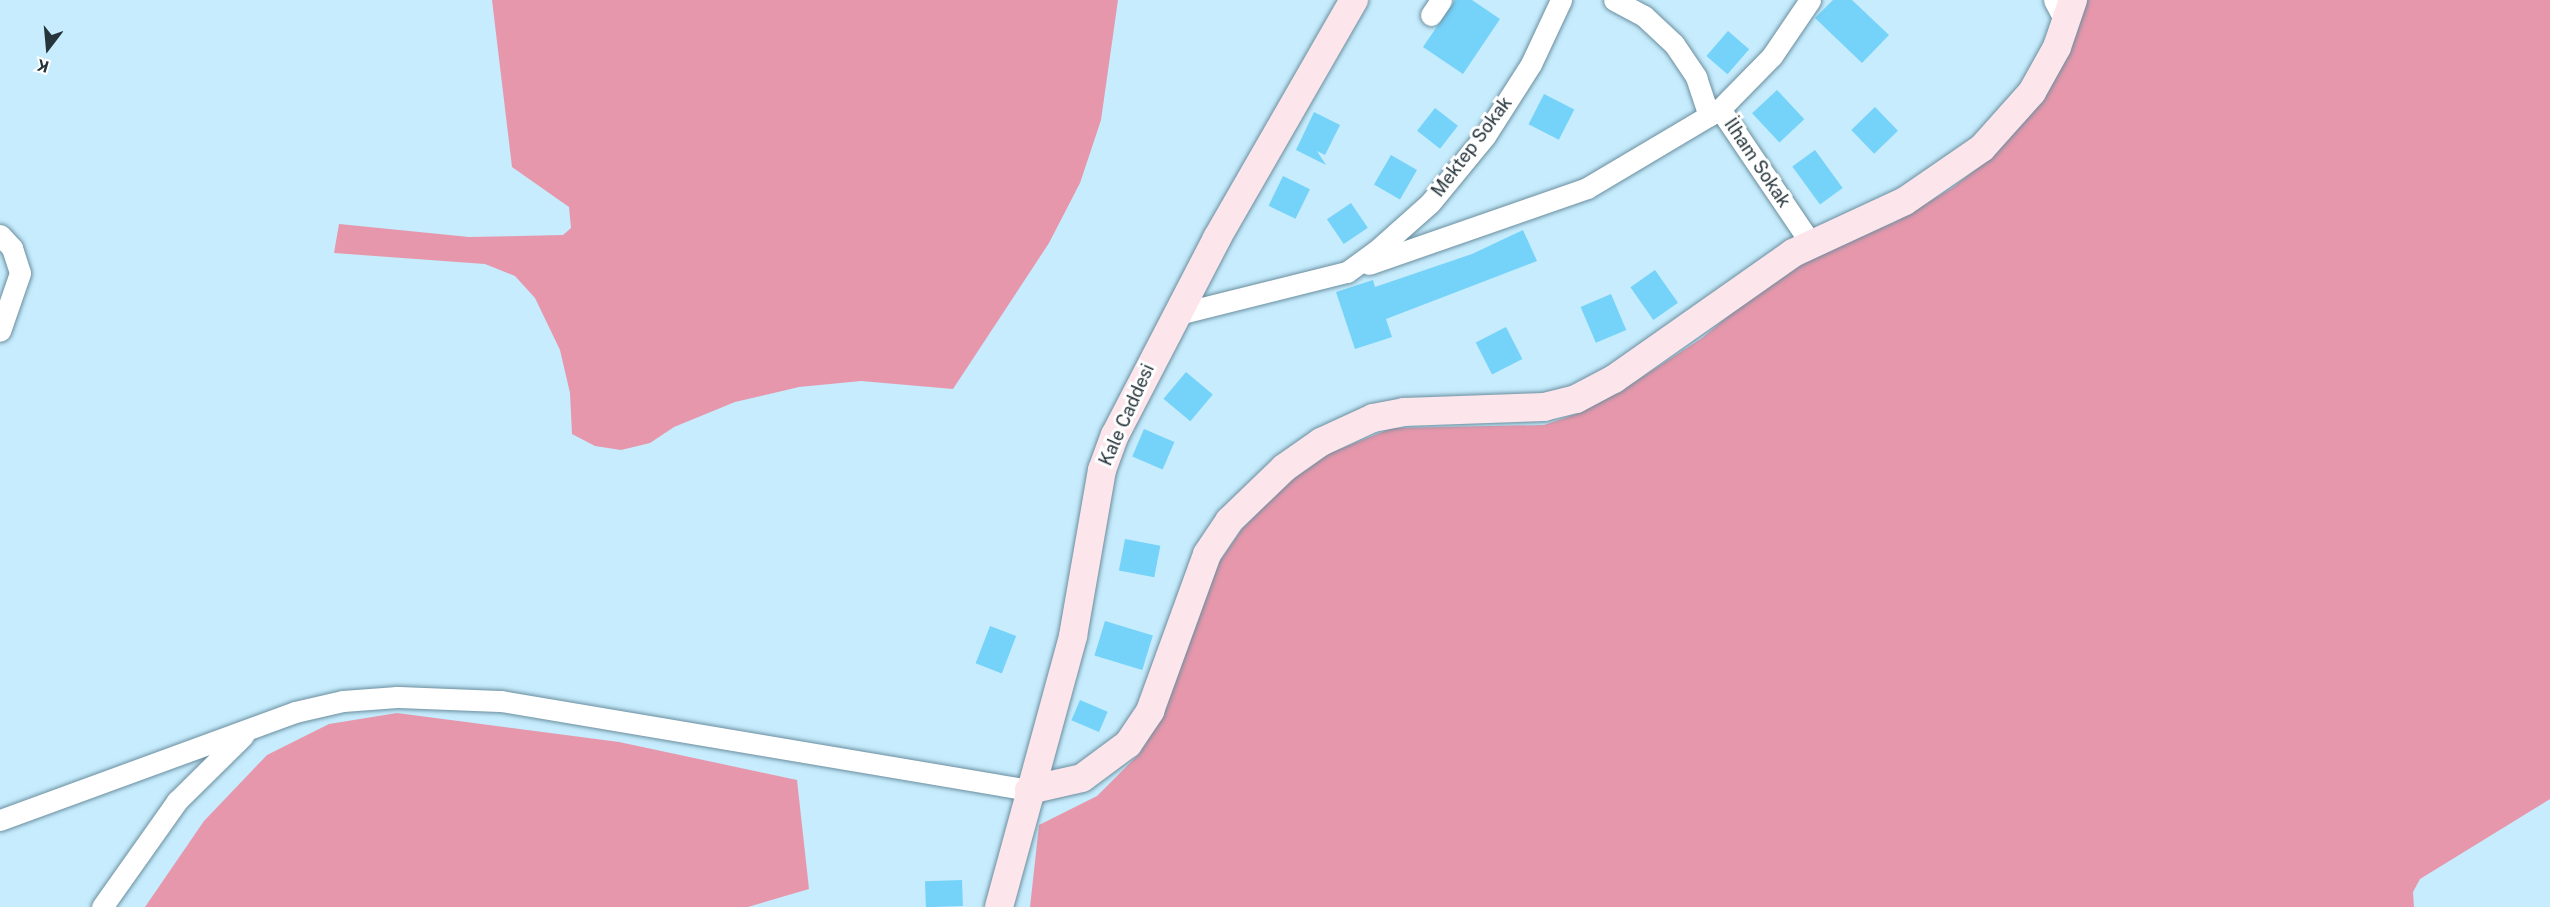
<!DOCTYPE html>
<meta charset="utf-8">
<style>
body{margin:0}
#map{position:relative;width:2550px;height:907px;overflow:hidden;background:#c6ecfd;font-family:"Public Sans",sans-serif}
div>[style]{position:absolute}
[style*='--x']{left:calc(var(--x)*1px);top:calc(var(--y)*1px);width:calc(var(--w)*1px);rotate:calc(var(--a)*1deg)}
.green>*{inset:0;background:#e797ab}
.building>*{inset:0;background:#75d2f9;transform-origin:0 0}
.roads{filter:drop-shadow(0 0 2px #6b8e9e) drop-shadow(0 0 2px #6b8e9e)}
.street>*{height:21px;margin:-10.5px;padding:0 10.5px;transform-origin:10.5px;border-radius:10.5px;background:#fff}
.secondary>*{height:28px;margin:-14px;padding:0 14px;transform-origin:14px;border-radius:14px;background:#fce5eb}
span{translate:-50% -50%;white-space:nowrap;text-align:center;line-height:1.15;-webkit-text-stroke:6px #fff;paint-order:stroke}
.street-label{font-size:18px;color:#26353b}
.north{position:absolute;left:18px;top:18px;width:60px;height:60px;-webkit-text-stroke:4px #fff;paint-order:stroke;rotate:196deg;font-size:16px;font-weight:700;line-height:24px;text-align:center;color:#26353b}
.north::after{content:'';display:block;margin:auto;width:21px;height:27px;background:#26353b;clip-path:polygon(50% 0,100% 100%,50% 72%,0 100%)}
</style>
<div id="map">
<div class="green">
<i style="clip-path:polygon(492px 0,1118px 0,1101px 120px,1080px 183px,1049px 243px,953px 389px,861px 381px,799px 387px,735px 402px,674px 427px,650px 443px,621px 450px,595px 446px,572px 434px,570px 393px,560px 350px,535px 298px,515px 276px,485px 264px,334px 253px,339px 224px,469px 237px,563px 235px,571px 228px,569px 207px,512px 167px)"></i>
<i style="clip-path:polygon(2083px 0,2550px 0,2550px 799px,2420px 879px,2413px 892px,2414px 907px,1030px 907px,1039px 825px,1097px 796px,1140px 753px,1158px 723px,1218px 564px,1242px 529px,1288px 482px,1325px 455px,1392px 428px,1544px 425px,1579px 413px,1633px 383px,1702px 338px,1785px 269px,1895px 222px,1952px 188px,1993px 156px,2046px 95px)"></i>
<i style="clip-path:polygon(397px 713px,619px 742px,797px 780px,809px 889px,748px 907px,145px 907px,204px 821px,267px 755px,329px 724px)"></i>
</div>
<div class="building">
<i style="clip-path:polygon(1455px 0,1472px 0,1500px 19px,1463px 74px,1423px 47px)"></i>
<i style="clip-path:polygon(1833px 0,1852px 0,1889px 35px,1862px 63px,1815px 18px)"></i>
<i style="left:1728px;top:31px;width:28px;height:33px;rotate:41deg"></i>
<i style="left:1777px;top:90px;width:40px;height:34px;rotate:47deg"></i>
<i style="left:1544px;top:94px;width:34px;height:34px;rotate:27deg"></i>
<i style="left:1875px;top:107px;width:33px;height:33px;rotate:46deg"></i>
<i style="left:1435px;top:108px;width:29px;height:29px;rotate:38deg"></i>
<i style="clip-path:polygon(1314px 112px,1340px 125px,1325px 155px,1317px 151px,1326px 165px,1296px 150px)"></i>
<i style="left:1815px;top:150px;width:47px;height:28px;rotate:54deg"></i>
<i style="left:1391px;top:155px;width:30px;height:34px;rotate:30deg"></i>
<i style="left:1283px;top:176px;width:30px;height:33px;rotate:26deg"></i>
<i style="left:1351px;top:203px;width:30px;height:29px;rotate:56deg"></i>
<i style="clip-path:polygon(1523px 230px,1537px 261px,1386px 319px,1392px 337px,1355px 349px,1336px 292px,1373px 280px,1375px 287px,1472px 254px)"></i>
<i style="left:1655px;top:270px;width:40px;height:30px;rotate:55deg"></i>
<i style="left:1611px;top:294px;width:39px;height:33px;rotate:67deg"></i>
<i style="left:1506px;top:327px;width:36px;height:34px;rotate:63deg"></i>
<i style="left:1186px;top:372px;width:35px;height:35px;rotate:40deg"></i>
<i style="left:1144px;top:429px;width:33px;height:30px;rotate:23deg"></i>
<i style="left:1125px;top:539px;width:36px;height:32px;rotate:11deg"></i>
<i style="left:1105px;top:621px;width:50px;height:36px;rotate:17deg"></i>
<i style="left:990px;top:626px;width:28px;height:40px;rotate:21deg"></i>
<i style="left:1080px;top:700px;width:30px;height:22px;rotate:23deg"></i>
<i style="left:962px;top:880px;width:26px;height:37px;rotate:88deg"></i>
</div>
<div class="roads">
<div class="street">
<i style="--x:1614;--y:0;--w:34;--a:28"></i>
<i style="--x:1644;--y:16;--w:41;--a:43"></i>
<i style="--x:1674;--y:44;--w:40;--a:56"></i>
<i style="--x:1696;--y:77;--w:41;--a:71.6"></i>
<i style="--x:1810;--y:0;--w:68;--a:124.2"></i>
<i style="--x:1772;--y:56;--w:74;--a:134.5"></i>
<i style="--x:1720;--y:109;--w:164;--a:55.9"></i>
<i style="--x:2054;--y:0;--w:26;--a:62"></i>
<i style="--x:1431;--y:15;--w:18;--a:-56"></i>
<i style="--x:0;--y:235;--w:18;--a:47"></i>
<i style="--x:12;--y:248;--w:26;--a:72"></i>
<i style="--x:20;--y:273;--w:61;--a:109"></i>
<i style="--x:1369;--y:264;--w:231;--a:-19.2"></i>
<i style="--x:1587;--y:188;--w:155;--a:-30.7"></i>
<i style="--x:1178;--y:314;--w:174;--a:-14"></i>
<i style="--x:1347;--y:272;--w:36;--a:-36"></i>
<i style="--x:1376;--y:251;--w:72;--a:-41.6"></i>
<i style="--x:1430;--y:203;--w:87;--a:-50.6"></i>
<i style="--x:1485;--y:136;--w:85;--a:-57.4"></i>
<i style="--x:1531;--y:64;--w:71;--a:-64.9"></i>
<i style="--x:0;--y:820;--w:314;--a:-20.1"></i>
<i style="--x:295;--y:712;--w:49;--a:-12.9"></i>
<i style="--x:343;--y:701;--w:54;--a:-4.2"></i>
<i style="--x:397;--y:697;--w:104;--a:2.2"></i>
<i style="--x:501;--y:701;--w:535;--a:9.57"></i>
<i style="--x:102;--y:907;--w:130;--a:-54.7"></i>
<i style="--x:177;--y:801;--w:93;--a:-44.6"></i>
</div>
<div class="secondary">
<i style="--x:1029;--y:790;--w:54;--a:-12.8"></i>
<i style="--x:1082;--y:778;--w:57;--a:-36.5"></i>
<i style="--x:1128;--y:744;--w:40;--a:-56"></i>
<i style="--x:1150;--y:711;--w:167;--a:-70"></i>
<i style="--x:1207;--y:554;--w:40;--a:-56"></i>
<i style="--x:1229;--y:521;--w:76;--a:-43.9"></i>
<i style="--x:1284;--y:468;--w:45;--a:-35.1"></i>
<i style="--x:1321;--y:442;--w:57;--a:-24.8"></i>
<i style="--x:1373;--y:418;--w:32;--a:-11"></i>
<i style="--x:1404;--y:412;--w:140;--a:-2"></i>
<i style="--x:1544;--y:407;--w:33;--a:-14"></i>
<i style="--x:1576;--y:399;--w:43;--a:-27.8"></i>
<i style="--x:1614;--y:379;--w:219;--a:-35.1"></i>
<i style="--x:1793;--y:253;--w:123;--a:-24.9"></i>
<i style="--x:1905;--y:201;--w:93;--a:-34.5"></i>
<i style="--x:1982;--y:148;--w:75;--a:-48.2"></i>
<i style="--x:2032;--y:92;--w:51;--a:-60.9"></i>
<i style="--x:2057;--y:47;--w:50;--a:-71.2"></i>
<i style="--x:999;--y:907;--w:281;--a:-74.7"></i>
<i style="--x:1073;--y:636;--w:169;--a:-80.1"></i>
<i style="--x:1102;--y:470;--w:37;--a:-70"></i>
<i style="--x:1115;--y:435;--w:222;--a:-62.6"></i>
<i style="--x:1217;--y:238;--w:275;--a:-60.1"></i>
</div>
</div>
<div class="street-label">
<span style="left:1472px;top:147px;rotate:-53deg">Mektep Sokak</span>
<span style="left:1757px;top:163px;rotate:56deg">İlham Sokak</span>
<span style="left:1127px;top:415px;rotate:-66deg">Kale Caddesi</span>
</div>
<div class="north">K</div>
</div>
